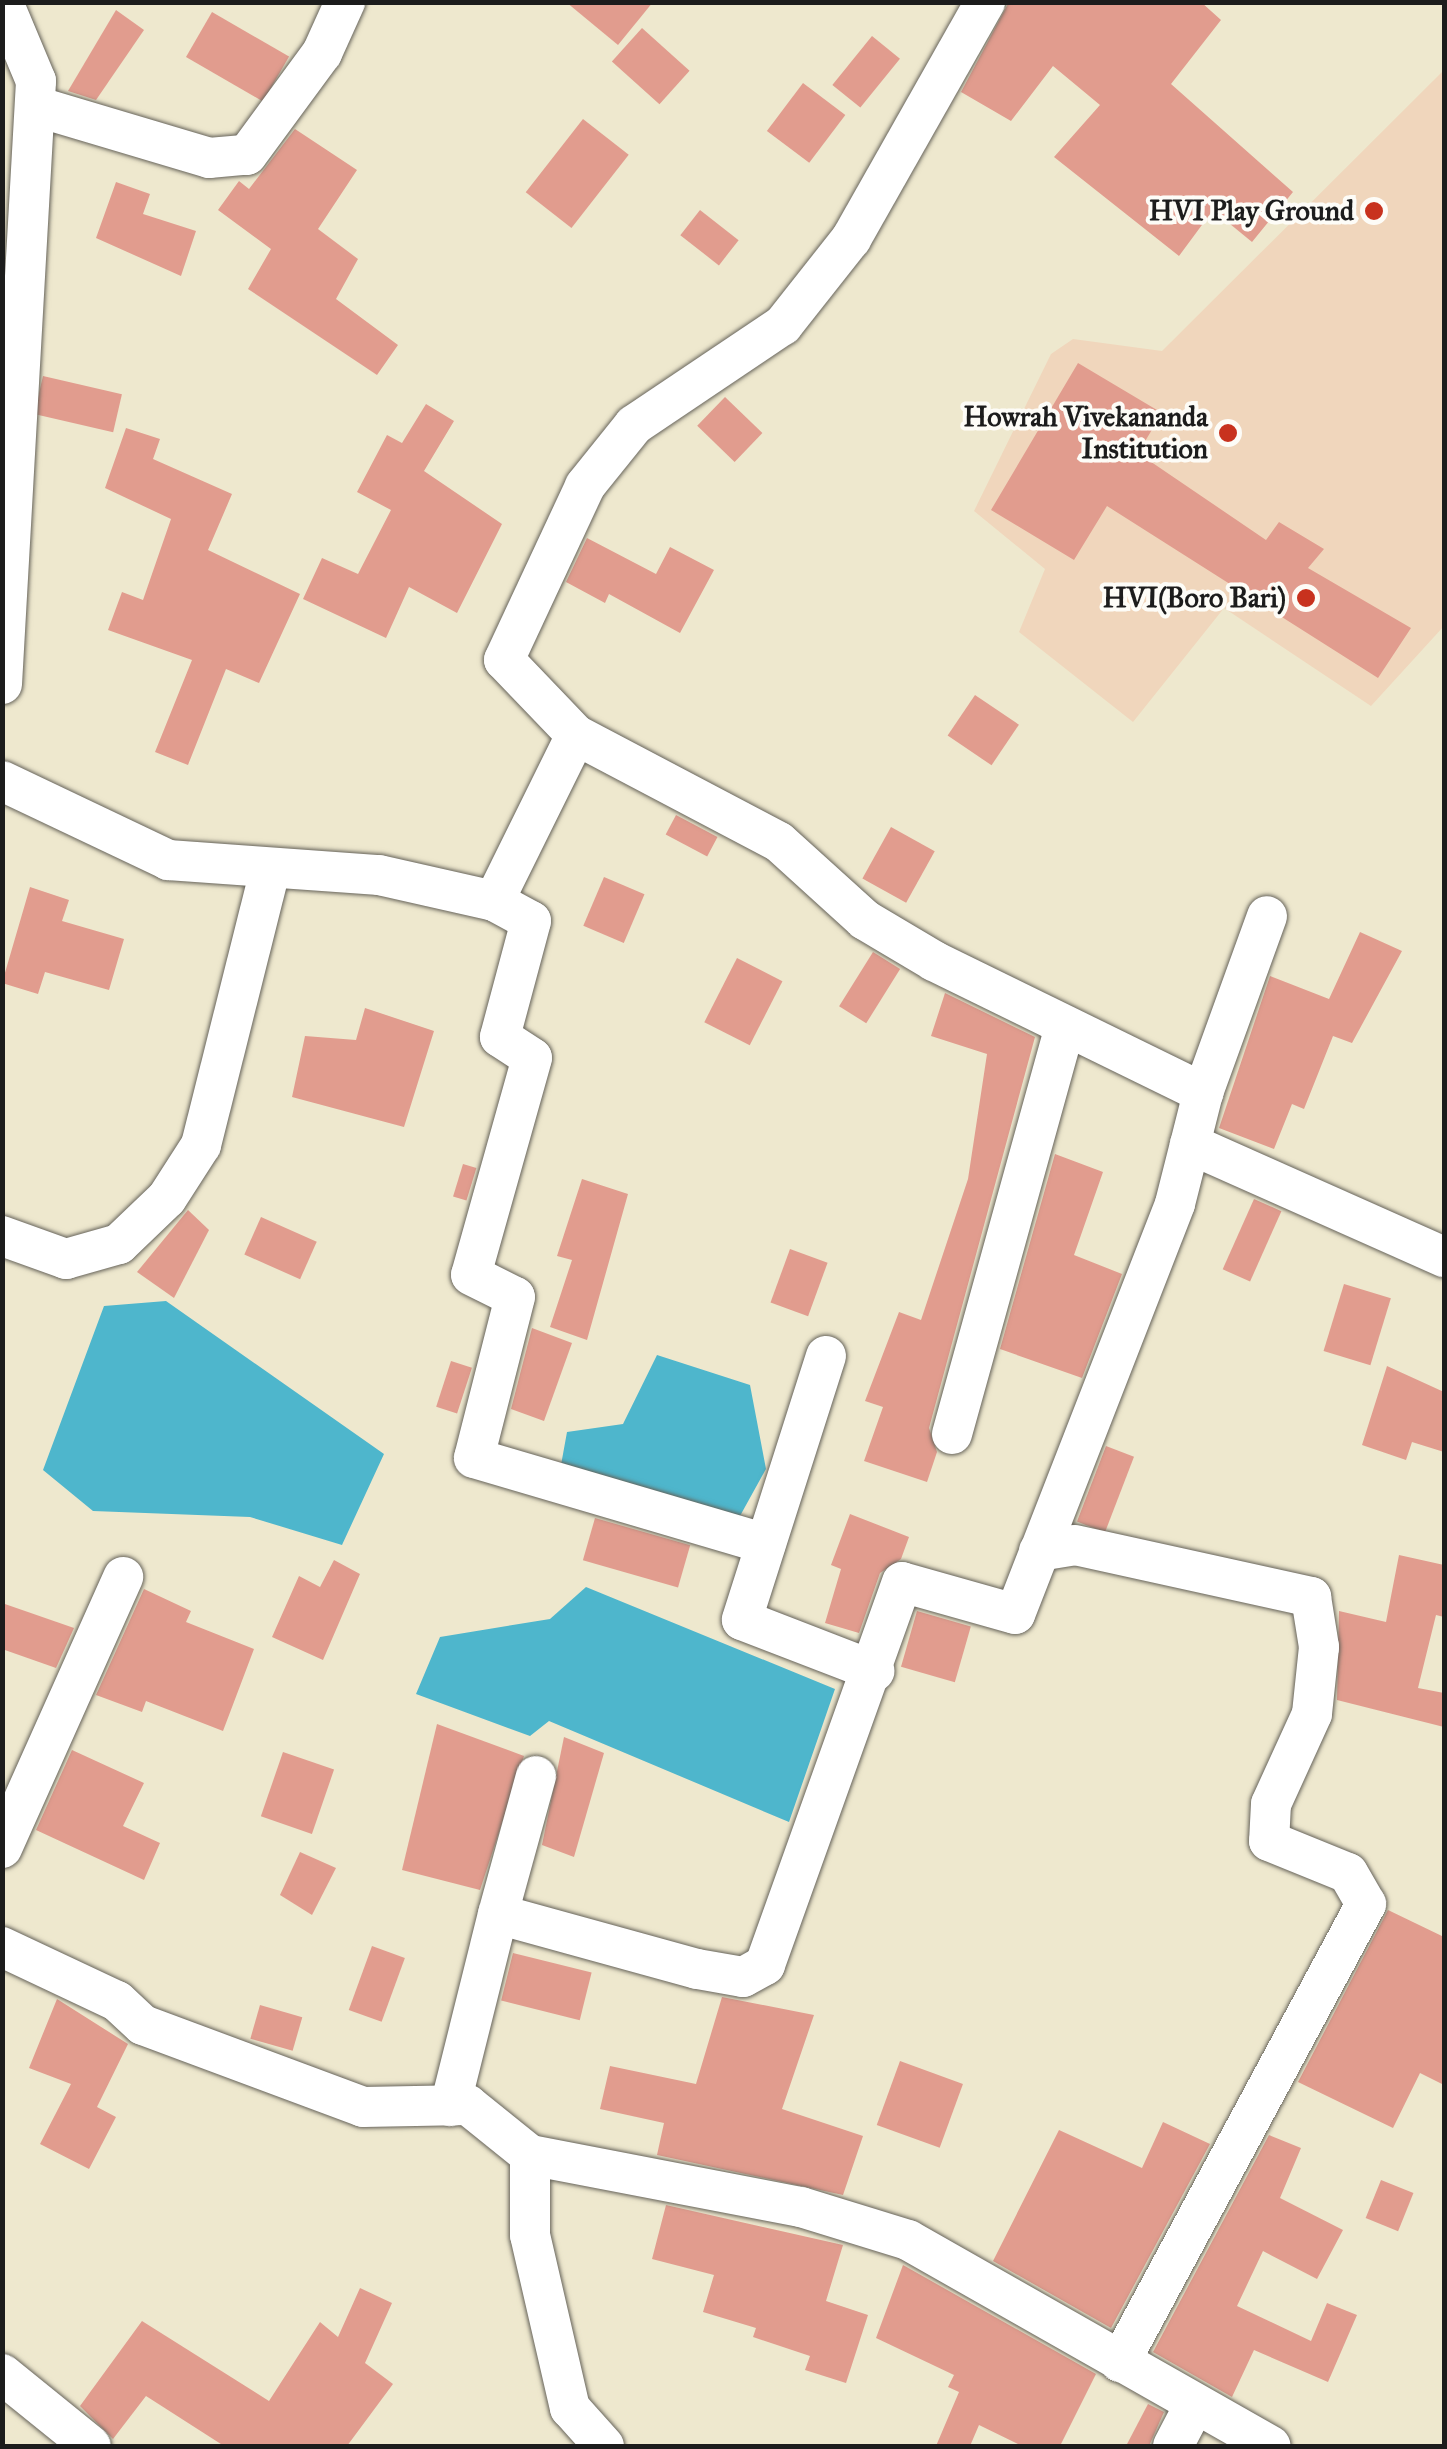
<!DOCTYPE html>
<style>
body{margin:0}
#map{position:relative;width:1447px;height:2449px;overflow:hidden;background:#eee8ce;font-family:"IM FELL Great Primer",serif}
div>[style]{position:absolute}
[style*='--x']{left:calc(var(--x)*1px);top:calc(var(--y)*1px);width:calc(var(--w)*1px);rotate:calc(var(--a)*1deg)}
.built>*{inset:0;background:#f0d6bc}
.water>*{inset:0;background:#4eb6cc}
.building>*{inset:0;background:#e19c8e;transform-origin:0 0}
.roads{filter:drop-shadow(0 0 2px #66635a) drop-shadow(0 0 2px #66635a)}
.minor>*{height:40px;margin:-20px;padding:0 20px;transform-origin:20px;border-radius:20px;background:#fff}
.dots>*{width:28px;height:28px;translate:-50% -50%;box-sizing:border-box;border:5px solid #fdfcf7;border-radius:50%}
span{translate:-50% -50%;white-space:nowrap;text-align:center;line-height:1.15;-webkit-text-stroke:8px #fdfcf7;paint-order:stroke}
.poi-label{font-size:28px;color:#1c1c1c;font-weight:700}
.right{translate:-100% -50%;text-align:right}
.frame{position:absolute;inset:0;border:5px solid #1c1c1c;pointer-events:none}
</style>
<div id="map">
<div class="built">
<i style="clip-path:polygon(1444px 70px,1444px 626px,1371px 706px,1224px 608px,1133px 722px,1019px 632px,1045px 569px,974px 511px,1051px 354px,1073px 339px,1162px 351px)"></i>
</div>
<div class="water">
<i style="clip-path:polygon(166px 1301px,384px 1454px,342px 1545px,250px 1517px,93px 1511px,43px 1470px,104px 1306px)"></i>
<i style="clip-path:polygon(657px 1355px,750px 1385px,766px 1469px,735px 1525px,557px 1487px,567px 1432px,623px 1424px)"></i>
<i style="clip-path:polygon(586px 1587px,835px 1689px,789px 1822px,549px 1721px,530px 1736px,416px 1694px,440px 1637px,550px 1619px)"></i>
</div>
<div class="building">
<i style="clip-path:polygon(566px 2px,653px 2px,618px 45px)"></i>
<i style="clip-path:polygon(1009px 2px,1201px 2px,1221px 20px,1171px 84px,1293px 192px,1252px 242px,1213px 210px,1179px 256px,1054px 157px,1100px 105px,1053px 66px,1011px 121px,961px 92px)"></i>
<i style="clip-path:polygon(116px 10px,144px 30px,96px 100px,68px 91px)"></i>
<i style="left:212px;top:12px;width:89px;height:52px;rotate:30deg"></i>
<i style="left:642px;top:28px;width:64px;height:45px;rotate:42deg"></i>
<i style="left:872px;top:36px;width:36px;height:63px;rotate:39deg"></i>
<i style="left:803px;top:83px;width:53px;height:60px;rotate:37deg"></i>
<i style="left:583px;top:119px;width:58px;height:93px;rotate:38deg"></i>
<i style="clip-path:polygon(295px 129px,357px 170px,318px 229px,358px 259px,336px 299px,398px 345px,377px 375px,248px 289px,271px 249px,218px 210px,239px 181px,249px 189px)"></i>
<i style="clip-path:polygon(116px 182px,150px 194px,143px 214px,196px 231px,181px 276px,96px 238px)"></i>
<i style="left:700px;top:210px;width:49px;height:32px;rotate:38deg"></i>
<i style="clip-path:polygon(1078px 363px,1162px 413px,1138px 453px,1266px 540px,1279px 522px,1324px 549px,1308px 568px,1411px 628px,1378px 678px,1107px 506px,1074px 560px,991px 510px)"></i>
<i style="left:43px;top:376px;width:81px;height:39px;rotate:13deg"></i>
<i style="left:725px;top:397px;width:52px;height:40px;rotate:44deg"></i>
<i style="clip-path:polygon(426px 404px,454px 421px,424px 471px,502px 524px,457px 613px,409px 587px,386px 638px,303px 599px,322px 558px,358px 574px,391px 510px,357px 492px,387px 435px,402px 443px)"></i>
<i style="clip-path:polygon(126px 428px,160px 439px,153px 459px,232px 494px,208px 550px,300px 594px,259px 683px,226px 669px,188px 765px,155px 752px,192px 660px,108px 630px,122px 592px,143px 600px,171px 519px,105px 488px)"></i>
<i style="clip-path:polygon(587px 538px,656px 574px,670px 547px,714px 570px,680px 633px,609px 594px,605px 603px,566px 582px)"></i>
<i style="left:975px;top:695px;width:53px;height:49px;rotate:34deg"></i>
<i style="left:676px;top:815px;width:47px;height:22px;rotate:28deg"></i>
<i style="left:891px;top:827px;width:50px;height:59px;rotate:29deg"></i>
<i style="left:604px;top:877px;width:44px;height:53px;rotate:23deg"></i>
<i style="clip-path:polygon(30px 887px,69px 900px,62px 921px,124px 939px,109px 990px,45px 972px,38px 994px,2px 983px)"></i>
<i style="clip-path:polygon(1360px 932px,1402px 951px,1352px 1043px,1333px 1036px,1304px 1109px,1292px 1104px,1274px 1149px,1219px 1128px,1270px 976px,1329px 999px)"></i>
<i style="left:873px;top:952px;width:32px;height:64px;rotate:32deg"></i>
<i style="left:737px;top:958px;width:51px;height:72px;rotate:27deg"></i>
<i style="clip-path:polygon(945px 993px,1035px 1037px,929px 1428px,937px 1452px,927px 1482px,864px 1461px,883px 1407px,865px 1401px,899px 1312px,921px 1320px,968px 1179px,987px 1054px,931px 1036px)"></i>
<i style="clip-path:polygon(365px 1008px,434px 1031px,404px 1127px,292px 1097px,305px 1036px,356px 1040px)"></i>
<i style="clip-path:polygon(1055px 1154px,1103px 1172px,1074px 1255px,1122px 1274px,1082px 1378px,1000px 1349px)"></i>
<i style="left:463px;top:1164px;width:14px;height:34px;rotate:17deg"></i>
<i style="clip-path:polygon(582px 1179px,628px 1194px,587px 1340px,550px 1327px,572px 1260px,557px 1256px)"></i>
<i style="left:1254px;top:1199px;width:30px;height:77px;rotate:24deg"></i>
<i style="clip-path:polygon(188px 1210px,209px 1230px,174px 1298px,137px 1272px)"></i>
<i style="left:261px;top:1217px;width:61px;height:41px;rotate:24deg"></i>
<i style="left:790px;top:1249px;width:40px;height:57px;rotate:20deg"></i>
<i style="left:1344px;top:1284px;width:49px;height:70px;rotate:17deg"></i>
<i style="clip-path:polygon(532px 1328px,572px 1343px,544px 1421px,511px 1409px)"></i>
<i style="left:451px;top:1361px;width:22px;height:48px;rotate:18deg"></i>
<i style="clip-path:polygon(1387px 1366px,1444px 1392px,1444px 1452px,1412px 1442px,1406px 1460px,1362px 1445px)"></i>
<i style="left:1106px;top:1446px;width:30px;height:81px;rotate:21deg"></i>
<i style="clip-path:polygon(850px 1514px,909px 1537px,901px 1559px,880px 1573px,859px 1633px,825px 1623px,841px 1569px,831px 1565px)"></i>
<i style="left:595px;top:1518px;width:99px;height:44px;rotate:16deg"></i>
<i style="clip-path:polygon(1399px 1555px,1444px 1565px,1444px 1617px,1436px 1615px,1418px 1688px,1444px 1693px,1444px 1727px,1337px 1700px,1339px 1611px,1386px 1622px)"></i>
<i style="clip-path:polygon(334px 1560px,360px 1574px,323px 1660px,272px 1637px,299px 1576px,320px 1587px)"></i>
<i style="clip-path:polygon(144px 1589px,191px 1611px,186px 1622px,254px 1649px,223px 1731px,146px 1701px,142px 1712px,96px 1695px)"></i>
<i style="clip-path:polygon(2px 1603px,74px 1628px,56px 1668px,2px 1649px)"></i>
<i style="left:917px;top:1611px;width:56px;height:58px;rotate:16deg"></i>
<i style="clip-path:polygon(437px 1724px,524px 1756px,480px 1890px,402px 1870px)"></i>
<i style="clip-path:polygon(564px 1737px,604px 1753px,574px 1857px,542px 1845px)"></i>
<i style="clip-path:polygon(72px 1750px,144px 1783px,123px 1826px,160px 1843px,144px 1880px,36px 1830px)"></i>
<i style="left:283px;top:1752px;width:54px;height:68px;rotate:19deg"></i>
<i style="clip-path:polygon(300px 1852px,336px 1868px,312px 1915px,280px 1895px)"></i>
<i style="clip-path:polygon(1388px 1910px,1444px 1937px,1444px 2085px,1420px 2073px,1393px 2128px,1298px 2082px)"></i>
<i style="left:372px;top:1946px;width:35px;height:68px;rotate:20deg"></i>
<i style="left:513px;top:1953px;width:81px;height:49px;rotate:14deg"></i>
<i style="clip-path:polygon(722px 1997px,814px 2015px,782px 2109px,863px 2136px,843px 2195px,657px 2155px,664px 2123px,600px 2109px,610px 2066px,696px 2084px)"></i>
<i style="clip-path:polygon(57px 1999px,128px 2044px,97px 2107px,116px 2117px,89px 2169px,40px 2144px,71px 2084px,29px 2068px)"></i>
<i style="left:260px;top:2005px;width:44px;height:35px;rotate:16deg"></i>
<i style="left:900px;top:2061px;width:67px;height:68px;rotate:20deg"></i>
<i style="clip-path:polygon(1163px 2122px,1210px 2144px,1111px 2328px,993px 2261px,1059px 2130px,1142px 2168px)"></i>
<i style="clip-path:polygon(1269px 2135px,1301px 2148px,1280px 2198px,1343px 2230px,1317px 2279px,1263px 2251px,1237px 2306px,1311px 2341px,1327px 2303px,1357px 2315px,1328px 2382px,1254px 2350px,1232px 2397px,1153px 2352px)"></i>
<i style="left:1381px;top:2180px;width:35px;height:41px;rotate:22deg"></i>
<i style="clip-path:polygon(666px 2205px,843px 2245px,826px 2301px,868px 2315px,846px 2383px,805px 2370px,810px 2356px,753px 2337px,756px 2328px,703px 2312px,714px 2275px,652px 2259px)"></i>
<i style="clip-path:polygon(903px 2265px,1096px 2374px,1060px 2446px,1022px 2446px,979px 2425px,970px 2446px,936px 2446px,959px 2392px,948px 2387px,954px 2375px,876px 2338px)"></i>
<i style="clip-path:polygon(360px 2288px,392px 2303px,365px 2363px,393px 2384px,347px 2446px,224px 2446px,146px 2396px,113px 2439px,80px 2406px,142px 2321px,269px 2401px,320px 2322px,338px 2337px)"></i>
<i style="clip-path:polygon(1148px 2404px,1164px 2412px,1149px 2446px,1126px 2446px)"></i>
</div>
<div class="roads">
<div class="minor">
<i style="--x:35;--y:106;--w:182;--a:16.6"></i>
<i style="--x:209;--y:158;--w:38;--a:-5"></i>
<i style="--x:247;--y:155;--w:127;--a:-53.7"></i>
<i style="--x:322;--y:53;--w:56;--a:-65.7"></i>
<i style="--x:2;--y:684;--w:604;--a:-86.77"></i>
<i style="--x:36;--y:81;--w:86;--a:-112.7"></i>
<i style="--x:576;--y:735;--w:104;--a:-133.8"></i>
<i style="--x:504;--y:660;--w:192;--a:-65"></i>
<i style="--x:585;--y:486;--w:78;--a:-51.2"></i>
<i style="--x:634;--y:425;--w:179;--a:-33.9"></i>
<i style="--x:783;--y:325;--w:110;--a:-51.7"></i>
<i style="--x:851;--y:239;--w:272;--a:-60.5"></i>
<i style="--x:2;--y:781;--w:184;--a:25.4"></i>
<i style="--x:168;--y:860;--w:212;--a:4.1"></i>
<i style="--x:379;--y:875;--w:118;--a:12.7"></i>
<i style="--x:494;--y:901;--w:185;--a:-63.7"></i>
<i style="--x:576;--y:735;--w:229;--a:27.8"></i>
<i style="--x:779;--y:842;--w:116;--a:42.2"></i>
<i style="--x:865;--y:920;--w:80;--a:30.7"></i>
<i style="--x:934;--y:961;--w:300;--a:26.1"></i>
<i style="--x:1203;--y:1093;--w:114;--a:104.2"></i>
<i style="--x:1175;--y:1204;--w:440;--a:111.3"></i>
<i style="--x:1015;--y:1614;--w:117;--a:-164.2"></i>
<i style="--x:902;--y:1582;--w:407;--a:109.7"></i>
<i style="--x:765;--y:1965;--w:25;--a:151"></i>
<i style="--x:743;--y:1977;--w:47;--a:-170.1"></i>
<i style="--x:697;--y:1969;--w:206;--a:-164.6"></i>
<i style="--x:498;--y:1914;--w:198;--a:104"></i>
<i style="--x:494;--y:901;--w:42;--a:28.4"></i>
<i style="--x:531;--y:921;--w:120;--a:105"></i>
<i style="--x:500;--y:1037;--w:38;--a:33"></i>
<i style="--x:532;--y:1058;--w:225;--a:105.7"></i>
<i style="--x:471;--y:1275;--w:49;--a:26.6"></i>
<i style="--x:515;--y:1297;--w:166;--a:104.3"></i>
<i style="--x:474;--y:1458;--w:304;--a:16.4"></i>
<i style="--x:1203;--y:1093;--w:188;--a:-70.1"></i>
<i style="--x:1190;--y:1144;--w:278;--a:24"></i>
<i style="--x:2;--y:1236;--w:68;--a:19.8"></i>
<i style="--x:66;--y:1259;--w:55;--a:-15.8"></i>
<i style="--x:119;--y:1244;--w:66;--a:-43.8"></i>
<i style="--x:167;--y:1198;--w:63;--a:-57.3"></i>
<i style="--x:201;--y:1145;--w:283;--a:-75.9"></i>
<i style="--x:826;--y:1356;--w:277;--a:107.7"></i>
<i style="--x:742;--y:1620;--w:142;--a:21.1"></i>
<i style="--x:952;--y:1434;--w:418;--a:-74.5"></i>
<i style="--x:1039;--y:1551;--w:36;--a:-9"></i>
<i style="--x:1075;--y:1545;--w:242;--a:12.4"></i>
<i style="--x:1311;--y:1597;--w:51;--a:80.9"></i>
<i style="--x:1319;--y:1647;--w:67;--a:96"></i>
<i style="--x:1312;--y:1714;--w:99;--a:114.5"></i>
<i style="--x:1271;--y:1804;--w:37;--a:93"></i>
<i style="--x:1269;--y:1841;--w:85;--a:22.1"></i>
<i style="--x:1348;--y:1873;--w:36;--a:60"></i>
<i style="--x:1366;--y:1904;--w:520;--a:118.24"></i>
<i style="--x:2;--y:1848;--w:297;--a:-65.9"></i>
<i style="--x:498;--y:1914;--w:143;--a:-74.6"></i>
<i style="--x:2;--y:1947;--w:127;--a:25.2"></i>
<i style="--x:117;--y:2001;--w:35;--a:43"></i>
<i style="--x:143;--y:2025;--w:235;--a:20.4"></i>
<i style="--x:363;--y:2107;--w:105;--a:-1.1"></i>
<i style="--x:468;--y:2105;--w:80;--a:38.9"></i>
<i style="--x:530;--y:2155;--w:276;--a:10.9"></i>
<i style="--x:801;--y:2207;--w:112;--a:17.1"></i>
<i style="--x:908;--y:2240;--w:417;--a:29.6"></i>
<i style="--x:530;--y:2155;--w:80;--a:90"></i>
<i style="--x:530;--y:2235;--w:178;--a:77"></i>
<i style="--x:570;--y:2408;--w:51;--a:48.2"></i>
<i style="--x:2;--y:2374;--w:114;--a:39"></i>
<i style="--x:1173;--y:2446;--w:47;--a:-62.4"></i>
</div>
</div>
<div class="dots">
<i style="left:1374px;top:211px;background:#c8321e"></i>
<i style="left:1228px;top:433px;background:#c8321e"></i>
<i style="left:1306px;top:598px;background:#c8321e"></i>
</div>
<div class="poi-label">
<span class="right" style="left:1354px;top:211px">HVI Play Ground</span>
<span class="right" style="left:1208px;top:433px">Howrah Vivekananda<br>Institution</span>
<span class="right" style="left:1286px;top:598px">HVI(Boro Bari)</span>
</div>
<div class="frame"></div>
</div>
